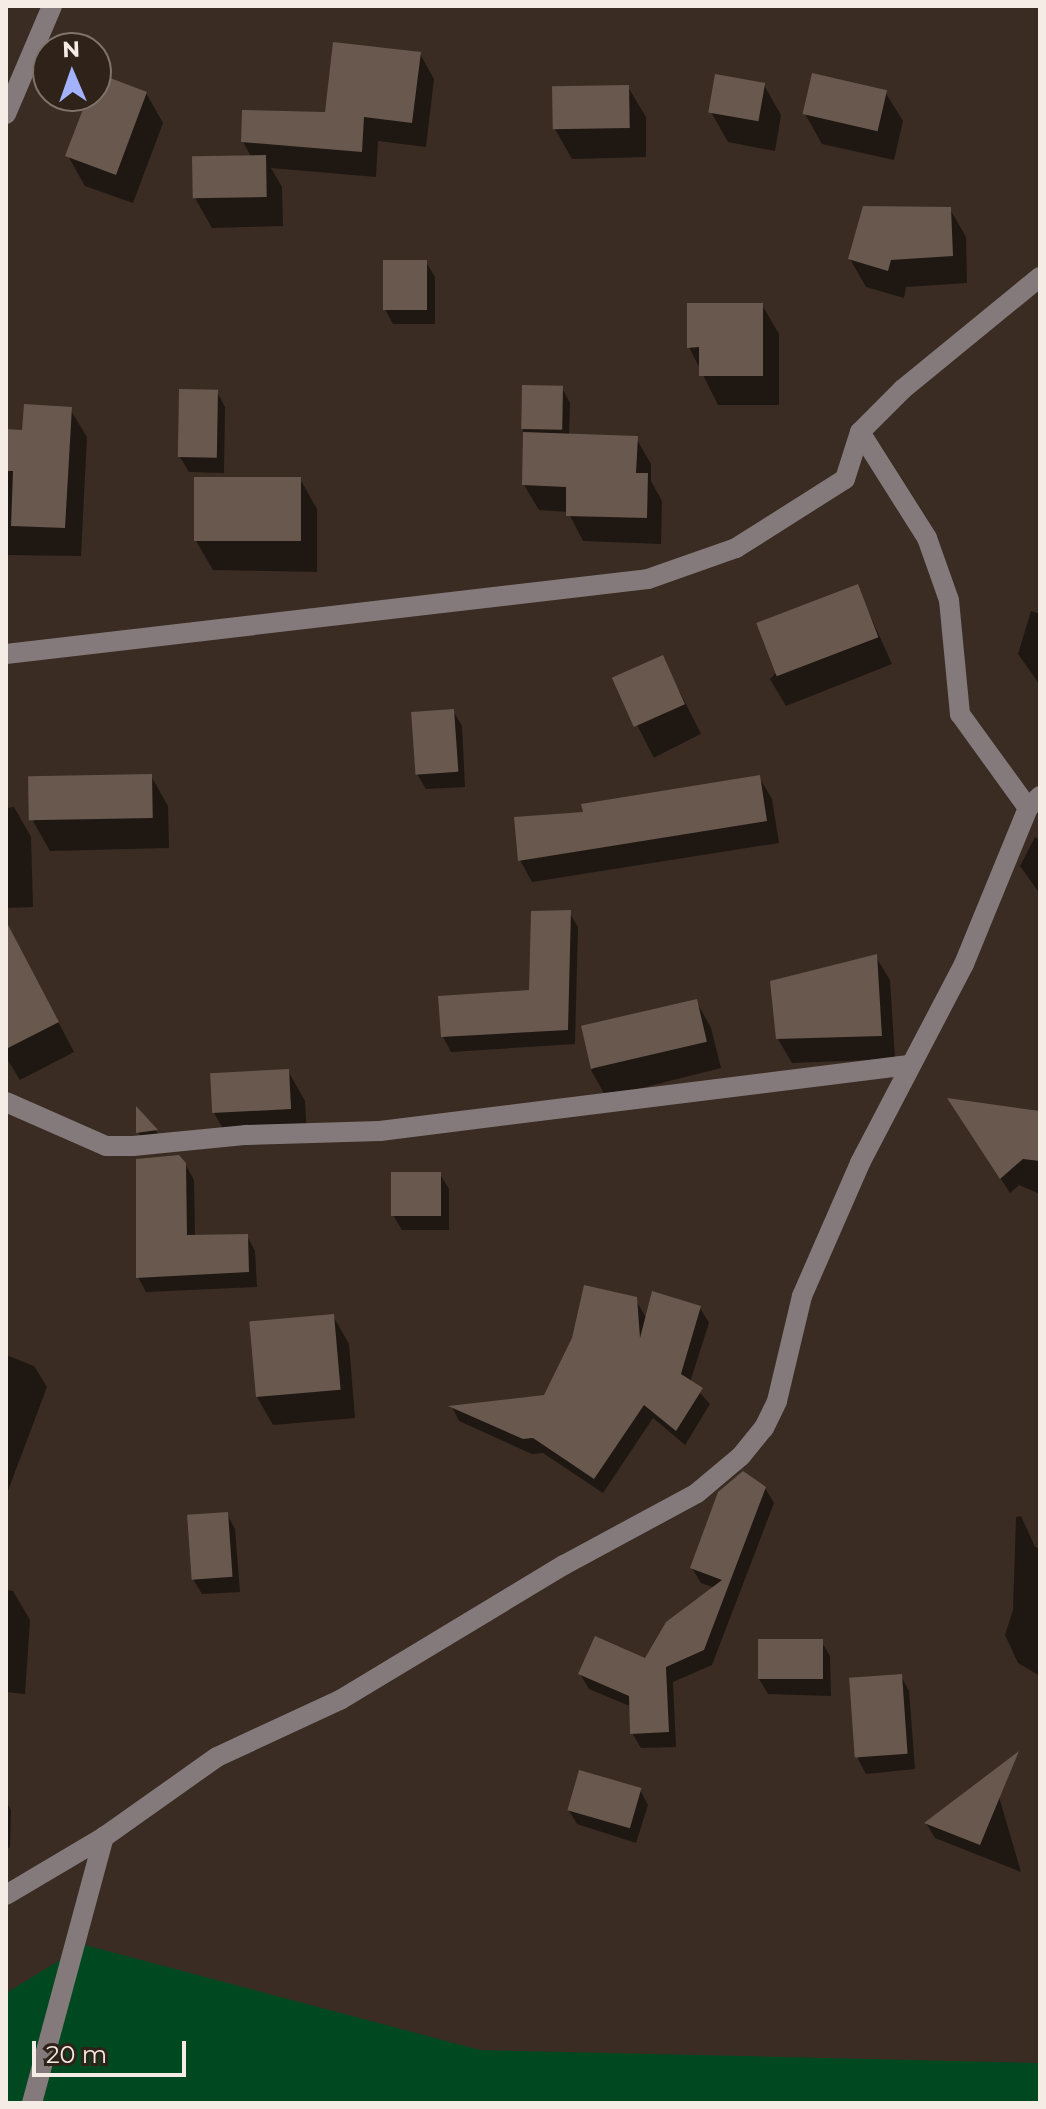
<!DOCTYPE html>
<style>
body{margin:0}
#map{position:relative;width:1046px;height:2109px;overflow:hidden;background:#3a2c22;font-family:Montserrat,sans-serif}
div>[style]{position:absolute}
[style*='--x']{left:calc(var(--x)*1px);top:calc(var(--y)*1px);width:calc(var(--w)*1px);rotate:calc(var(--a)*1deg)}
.green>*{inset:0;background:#004820}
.shadow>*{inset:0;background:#0007;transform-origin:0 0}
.building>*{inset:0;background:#68584e;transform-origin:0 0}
.minor>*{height:20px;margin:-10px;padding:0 10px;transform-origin:10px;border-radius:10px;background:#847a7c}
span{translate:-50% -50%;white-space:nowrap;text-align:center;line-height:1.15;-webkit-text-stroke:6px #2f2219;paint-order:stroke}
.frame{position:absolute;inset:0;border:8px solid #f6ece6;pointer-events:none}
.north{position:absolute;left:32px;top:32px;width:80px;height:80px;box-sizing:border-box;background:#2f2219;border:2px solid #7f736b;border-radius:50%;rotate:358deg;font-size:22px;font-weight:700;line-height:32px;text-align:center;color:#f6ece6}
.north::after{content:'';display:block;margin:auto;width:28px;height:36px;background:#a3b2fd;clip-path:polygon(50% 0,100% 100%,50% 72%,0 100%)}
.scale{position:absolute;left:32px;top:2041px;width:154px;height:36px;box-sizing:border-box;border:4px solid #f6ece6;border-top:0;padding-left:10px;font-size:24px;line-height:28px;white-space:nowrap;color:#f6ece6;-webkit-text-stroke:6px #2f2219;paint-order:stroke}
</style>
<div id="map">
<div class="green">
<i style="clip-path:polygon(85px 1945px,480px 2050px,1040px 2063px,1040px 2103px,6px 2103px,6px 1993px)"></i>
</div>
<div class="shadow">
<i style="clip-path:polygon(420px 54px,434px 79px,426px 147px,378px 141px,376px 177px,271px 168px,282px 187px,283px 226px,212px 228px,195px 198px,252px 158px,243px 142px,326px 114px)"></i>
<i style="clip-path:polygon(98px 75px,146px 93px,163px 123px,133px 203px,85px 186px,68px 156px,90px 96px,96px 96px)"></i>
<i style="clip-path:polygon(764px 85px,781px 115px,775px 151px,728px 142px,711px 112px)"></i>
<i style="clip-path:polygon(628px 87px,646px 117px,646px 157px,572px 159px,555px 129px)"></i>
<i style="clip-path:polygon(885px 92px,903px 121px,894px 160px,822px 144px,805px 114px)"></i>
<i style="clip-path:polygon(950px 209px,966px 237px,967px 283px,906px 287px,904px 298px,866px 287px,850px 259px)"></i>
<i style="clip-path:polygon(426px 262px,435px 277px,435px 324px,393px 324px,385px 309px)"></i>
<i style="clip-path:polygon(762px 305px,779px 334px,779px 405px,718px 405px,689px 347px)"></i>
<i style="clip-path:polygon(562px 388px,570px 403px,569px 436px,636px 438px,651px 464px,651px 481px,662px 501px,661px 544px,583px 541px,568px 512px,539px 510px,524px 485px,523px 428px)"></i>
<i style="clip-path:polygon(217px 392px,225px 407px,224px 473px,189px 472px,180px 457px)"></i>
<i style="clip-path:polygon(70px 409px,87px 437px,81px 556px,6px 555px,6px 431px,24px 432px)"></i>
<i style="clip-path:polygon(300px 479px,317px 509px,317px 572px,213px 570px,196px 541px)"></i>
<i style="clip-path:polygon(857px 586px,892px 664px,786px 706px,770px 679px)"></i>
<i style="clip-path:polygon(1031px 611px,1040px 614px,1040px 685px,1018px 654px)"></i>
<i style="left:662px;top:657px;width:86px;height:53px;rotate:63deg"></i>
<i style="clip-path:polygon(453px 711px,462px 726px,465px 787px,426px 789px,417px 774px)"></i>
<i style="clip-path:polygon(151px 776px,168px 806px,169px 848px,50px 851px,33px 821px)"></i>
<i style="clip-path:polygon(759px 777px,772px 799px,779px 843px,532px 882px,520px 860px,585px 814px)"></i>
<i style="clip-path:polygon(14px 807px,31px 837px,33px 907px,6px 908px,6px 808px)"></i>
<i style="clip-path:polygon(1035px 837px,1040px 840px,1040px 894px,1020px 866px)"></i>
<i style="clip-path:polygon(569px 912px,578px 927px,575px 1044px,451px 1052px,443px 1037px,531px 992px)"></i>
<i style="clip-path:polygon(6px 941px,29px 966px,74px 1052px,20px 1080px,6px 1057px)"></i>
<i style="clip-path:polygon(876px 957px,890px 980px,895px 1059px,792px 1063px,778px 1039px)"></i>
<i style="clip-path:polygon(696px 1001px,711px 1028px,721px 1068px,606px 1097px,591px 1070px)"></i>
<i style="clip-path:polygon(288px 1071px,305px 1101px,307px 1139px,230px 1141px,213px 1111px)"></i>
<i style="clip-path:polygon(138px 1111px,157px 1132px,164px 1145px,147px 1147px,138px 1132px)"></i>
<i style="clip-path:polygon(958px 1113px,1040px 1113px,1040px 1194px,1019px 1185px,1010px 1193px)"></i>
<i style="clip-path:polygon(185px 1164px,194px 1180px,195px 1237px,247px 1236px,255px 1251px,257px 1287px,146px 1292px,138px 1277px)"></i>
<i style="clip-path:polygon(440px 1174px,449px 1189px,449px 1230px,402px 1230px,393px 1215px)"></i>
<i style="clip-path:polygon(635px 1299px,647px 1319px,700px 1308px,709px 1323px,690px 1382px,710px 1404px,685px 1445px,653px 1418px,603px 1493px,543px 1453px,532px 1454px,459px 1421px,452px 1407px,545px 1397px)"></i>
<i style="clip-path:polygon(333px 1316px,349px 1344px,355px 1418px,273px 1425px,257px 1397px)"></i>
<i style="clip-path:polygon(6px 1355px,34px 1366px,47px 1387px,6px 1496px)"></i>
<i style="clip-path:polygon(765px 1488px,774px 1503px,712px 1665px,673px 1682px,676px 1747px,641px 1748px,632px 1733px,632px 1707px,589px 1689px,580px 1674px,646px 1661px,715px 1588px,701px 1583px,692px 1568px)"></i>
<i style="clip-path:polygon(227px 1514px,235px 1529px,240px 1592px,202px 1594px,193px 1579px)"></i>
<i style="clip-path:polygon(1021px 1516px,1035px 1547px,1040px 1548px,1040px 1676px,1018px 1663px,1005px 1635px,1013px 1610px,1016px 1517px)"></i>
<i style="clip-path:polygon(6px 1590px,13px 1591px,30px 1620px,25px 1694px,6px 1692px)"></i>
<i style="clip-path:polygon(821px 1641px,830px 1656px,831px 1696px,768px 1694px,759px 1679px)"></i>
<i style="clip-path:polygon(901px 1676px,909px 1691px,915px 1769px,866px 1774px,858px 1759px)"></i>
<i style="clip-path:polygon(640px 1790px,648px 1805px,636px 1843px,577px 1824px,568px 1809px)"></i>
<i style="clip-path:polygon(997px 1790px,1021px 1872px,935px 1838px,926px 1823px)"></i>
<i style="clip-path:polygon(6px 1801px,11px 1810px,10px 1848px,6px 1847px)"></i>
</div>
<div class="building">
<i style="clip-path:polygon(333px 42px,421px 52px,412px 123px,364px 117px,362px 152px,241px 142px,242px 110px,325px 112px)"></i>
<i style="clip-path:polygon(97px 73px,147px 92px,116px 175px,65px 156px,88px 96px,96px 96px)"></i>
<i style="left:812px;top:73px;width:77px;height:42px;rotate:13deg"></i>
<i style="left:715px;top:74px;width:51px;height:39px;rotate:10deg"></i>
<i style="left:629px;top:85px;width:43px;height:77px;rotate:89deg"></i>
<i style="left:266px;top:155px;width:42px;height:74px;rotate:89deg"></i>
<i style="clip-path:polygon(863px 206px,951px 207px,953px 256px,891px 260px,888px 271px,848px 259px)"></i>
<i style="left:383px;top:260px;width:44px;height:50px"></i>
<i style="clip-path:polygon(687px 303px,763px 303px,763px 376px,699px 376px,699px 347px,687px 348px)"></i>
<i style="left:522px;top:385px;width:41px;height:44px;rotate:1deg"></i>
<i style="left:179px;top:389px;width:39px;height:68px;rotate:1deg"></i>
<i style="clip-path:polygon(24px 404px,72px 407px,65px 528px,11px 526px,13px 471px,6px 471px,6px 429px,22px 430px)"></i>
<i style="clip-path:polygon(523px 432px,638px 436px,636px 473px,648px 473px,647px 518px,566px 516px,566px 487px,522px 485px)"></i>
<i style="left:194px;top:477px;width:107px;height:64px"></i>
<i style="left:858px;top:584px;width:57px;height:109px;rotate:69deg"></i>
<i style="left:663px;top:655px;width:54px;height:56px;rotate:66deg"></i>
<i style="left:454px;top:709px;width:63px;height:43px;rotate:86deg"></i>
<i style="left:152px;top:774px;width:44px;height:124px;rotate:89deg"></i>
<i style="clip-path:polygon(760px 775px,767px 821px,518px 861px,514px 817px,583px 812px,581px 804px)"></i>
<i style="clip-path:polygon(571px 910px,568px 1030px,441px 1037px,438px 996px,529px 990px,531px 911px)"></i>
<i style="clip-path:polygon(6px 921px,59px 1022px,6px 1049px)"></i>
<i style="clip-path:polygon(877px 954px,882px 1036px,776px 1039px,770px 981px)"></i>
<i style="left:697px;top:999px;width:44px;height:119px;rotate:77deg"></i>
<i style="left:289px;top:1069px;width:40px;height:79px;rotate:87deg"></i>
<i style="clip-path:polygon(947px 1098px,1040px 1111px,1040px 1161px,1023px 1159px,1000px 1179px)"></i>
<i style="clip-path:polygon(136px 1106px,158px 1130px,136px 1133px)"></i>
<i style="clip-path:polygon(179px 1155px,186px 1163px,187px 1235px,248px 1234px,249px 1272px,136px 1278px,136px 1159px)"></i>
<i style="left:391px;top:1172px;width:50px;height:44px"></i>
<i style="clip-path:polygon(584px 1285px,637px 1297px,640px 1338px,652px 1291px,701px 1306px,681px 1374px,703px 1388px,676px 1431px,644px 1405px,594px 1479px,533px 1438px,523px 1439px,448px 1406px,544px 1395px,572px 1338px)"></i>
<i style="left:334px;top:1314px;width:76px;height:85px;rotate:85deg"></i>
<i style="clip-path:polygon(743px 1471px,766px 1487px,704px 1650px,666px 1667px,669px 1732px,630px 1734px,629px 1696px,578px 1674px,595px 1636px,645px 1658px,666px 1622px,722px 1580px,690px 1568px,718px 1492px)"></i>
<i style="left:228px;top:1512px;width:65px;height:41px;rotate:86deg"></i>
<i style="left:758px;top:1639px;width:65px;height:40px"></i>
<i style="left:902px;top:1674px;width:80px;height:53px;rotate:86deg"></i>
<i style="clip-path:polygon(1019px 1751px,980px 1845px,924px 1823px)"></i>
<i style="left:579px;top:1770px;width:65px;height:42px;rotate:16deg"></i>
</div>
<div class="minor">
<i style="--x:6;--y:114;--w:117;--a:-66.9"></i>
<i style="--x:860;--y:432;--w:125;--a:57.7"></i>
<i style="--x:927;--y:538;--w:66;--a:70.5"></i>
<i style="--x:949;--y:600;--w:115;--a:84.5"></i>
<i style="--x:960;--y:714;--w:116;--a:54.1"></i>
<i style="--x:6;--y:654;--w:646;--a:-6.66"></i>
<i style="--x:648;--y:579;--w:93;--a:-19.4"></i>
<i style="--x:736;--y:548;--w:129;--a:-32.3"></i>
<i style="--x:845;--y:479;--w:49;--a:-72.3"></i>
<i style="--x:860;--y:432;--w:61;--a:-45"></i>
<i style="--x:903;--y:389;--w:177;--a:-39.3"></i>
<i style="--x:6;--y:1102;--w:109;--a:23.7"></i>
<i style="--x:106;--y:1146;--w:27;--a:0"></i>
<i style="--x:133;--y:1146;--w:114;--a:-5.6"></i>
<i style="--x:246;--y:1135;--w:134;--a:-1.7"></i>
<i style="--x:380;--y:1131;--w:533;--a:-7.11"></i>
<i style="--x:6;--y:1895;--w:114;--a:-30.6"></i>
<i style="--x:104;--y:1837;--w:138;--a:-35.3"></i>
<i style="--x:217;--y:1757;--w:136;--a:-24.9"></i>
<i style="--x:340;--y:1700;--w:262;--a:-31.1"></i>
<i style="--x:564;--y:1565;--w:151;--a:-28.4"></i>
<i style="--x:697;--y:1493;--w:57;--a:-40.1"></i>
<i style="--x:741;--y:1456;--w:36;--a:-51"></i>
<i style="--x:764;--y:1428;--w:30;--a:-64"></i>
<i style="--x:777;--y:1401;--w:108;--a:-76.6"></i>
<i style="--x:802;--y:1296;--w:145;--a:-66.4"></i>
<i style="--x:860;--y:1163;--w:225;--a:-62.4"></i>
<i style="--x:964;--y:964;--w:169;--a:-67.7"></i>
<i style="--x:1028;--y:808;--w:17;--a:-45"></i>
<i style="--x:32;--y:2103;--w:276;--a:-74.9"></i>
</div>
<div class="frame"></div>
<div class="north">N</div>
<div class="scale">20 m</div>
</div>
